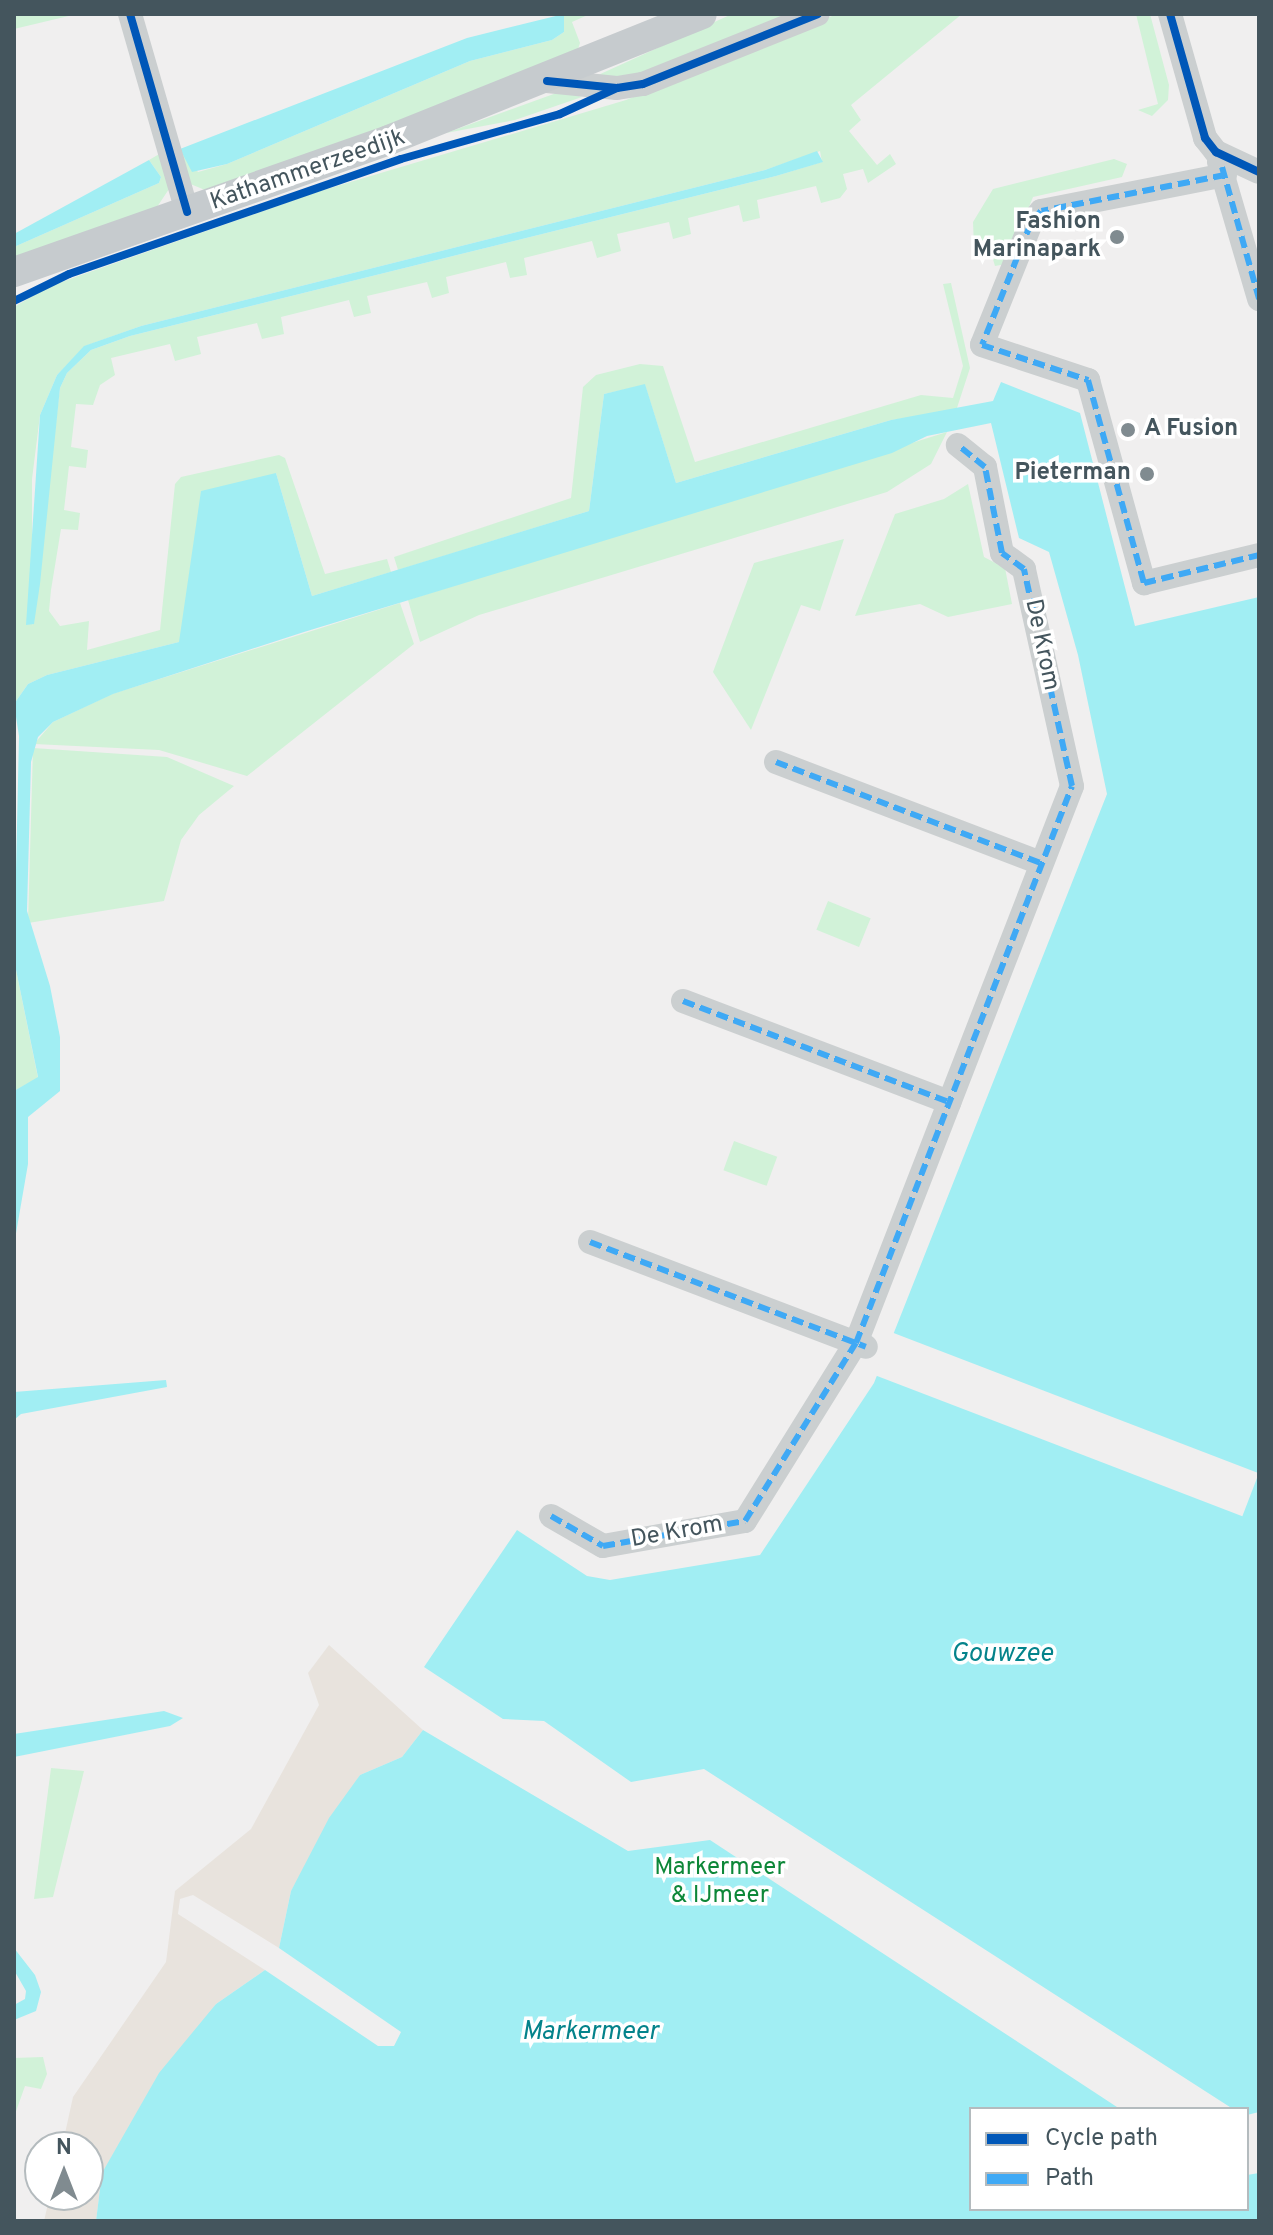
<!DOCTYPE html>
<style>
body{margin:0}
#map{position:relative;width:1273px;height:2235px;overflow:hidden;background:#f0efef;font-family:Overpass,sans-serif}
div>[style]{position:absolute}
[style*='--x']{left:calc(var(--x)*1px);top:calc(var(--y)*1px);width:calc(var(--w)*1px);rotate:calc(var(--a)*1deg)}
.green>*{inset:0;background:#d1f2d8;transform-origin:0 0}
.sand>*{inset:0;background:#e8e3dd}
.water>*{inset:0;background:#a1eef3}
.pier>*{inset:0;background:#f0efef;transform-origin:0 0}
.minor>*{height:24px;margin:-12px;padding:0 12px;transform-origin:12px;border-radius:12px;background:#cbcfd0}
.major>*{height:30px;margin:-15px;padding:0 15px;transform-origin:15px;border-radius:15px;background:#c6cbce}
.quiet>*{height:6px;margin-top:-3px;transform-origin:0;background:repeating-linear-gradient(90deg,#3fa9f5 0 12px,transparent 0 18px)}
.cycleway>*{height:8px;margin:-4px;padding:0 4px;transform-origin:4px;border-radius:4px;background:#0057b8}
.dots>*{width:22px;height:22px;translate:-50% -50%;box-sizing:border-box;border:4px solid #fff;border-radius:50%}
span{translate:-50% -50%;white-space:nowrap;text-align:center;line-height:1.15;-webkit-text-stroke:7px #fff;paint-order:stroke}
.street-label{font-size:24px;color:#44555d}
.poi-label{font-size:24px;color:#44555d;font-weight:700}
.right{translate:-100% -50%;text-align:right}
.left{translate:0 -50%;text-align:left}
.park-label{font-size:24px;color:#0d8738}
.water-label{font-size:26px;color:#04838b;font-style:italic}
.frame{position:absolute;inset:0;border:16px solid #44555d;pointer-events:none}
.legend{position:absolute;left:969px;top:2107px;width:280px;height:104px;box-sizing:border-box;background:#fff;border:2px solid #b4bbbe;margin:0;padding:10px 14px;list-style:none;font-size:24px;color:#44555d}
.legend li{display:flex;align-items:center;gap:16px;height:40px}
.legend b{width:40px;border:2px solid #b4bbbe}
.north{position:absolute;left:24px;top:2131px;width:80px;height:80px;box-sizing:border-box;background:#fff;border:2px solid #b4bbbe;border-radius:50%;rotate:0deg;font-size:22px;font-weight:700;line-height:32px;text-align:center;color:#44555d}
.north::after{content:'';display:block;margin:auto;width:28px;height:36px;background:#808b90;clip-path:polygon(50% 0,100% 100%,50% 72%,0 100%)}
</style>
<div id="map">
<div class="green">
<i style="clip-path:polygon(14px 14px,77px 14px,14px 29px)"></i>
<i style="clip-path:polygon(564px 14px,590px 14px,572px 22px,580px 43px,576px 55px,476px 96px,205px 190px,188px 183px,180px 149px,198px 172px,227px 164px,470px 61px,552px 40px,564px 32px)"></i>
<i style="clip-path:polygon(732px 14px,796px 14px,632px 79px,596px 76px)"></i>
<i style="clip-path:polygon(evenodd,837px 14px,962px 14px,851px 105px,861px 120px,849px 131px,877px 165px,890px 154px,896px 164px,868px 183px,863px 169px,843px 174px,847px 189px,840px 198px,821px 203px,816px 186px,757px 200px,760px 218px,743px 222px,739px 205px,688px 218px,691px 234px,673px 239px,669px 222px,617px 234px,621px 251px,597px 258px,592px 241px,524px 258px,527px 275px,510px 278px,506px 262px,446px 277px,449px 293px,432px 298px,427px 282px,367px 296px,371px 313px,354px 317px,349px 300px,281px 317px,284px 334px,262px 339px,257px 323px,197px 337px,201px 354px,175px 361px,170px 344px,111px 358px,115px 375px,100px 385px,93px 405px,76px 404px,71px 447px,88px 450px,86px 468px,69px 466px,64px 510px,80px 513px,78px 530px,61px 529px,51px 590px,49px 611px,60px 626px,89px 621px,87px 650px,160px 630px,175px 484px,181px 477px,279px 455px,285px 458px,325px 574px,387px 559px,391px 572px,312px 596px,276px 473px,179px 642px,47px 675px,28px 684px,14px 704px,14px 307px,50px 286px,317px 192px,626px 100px,837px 14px,820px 151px,822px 162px,776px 176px,130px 336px,91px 350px,67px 373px,60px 388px,32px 626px,32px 479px,40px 415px,57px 375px,85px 346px,141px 326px,765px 170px,820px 151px)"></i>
<i style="clip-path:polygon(1136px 14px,1150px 14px,1169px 85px,1168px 100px,1152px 116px,1138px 110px,1158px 104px)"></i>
<i style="clip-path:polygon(562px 91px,582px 97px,515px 120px,446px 133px)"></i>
<i style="clip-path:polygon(161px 153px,169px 189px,157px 207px,14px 259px,14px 247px,159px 183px,161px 177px,149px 160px)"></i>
<i style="clip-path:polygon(1114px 159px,1127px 164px,1122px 177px,1033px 197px,1006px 264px,995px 266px,989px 246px,974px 246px,973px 222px,993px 189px)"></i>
<i style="clip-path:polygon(951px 283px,970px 368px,956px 411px,891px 420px,676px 483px,645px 385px,604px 394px,589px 511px,398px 570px,394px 557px,571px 498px,583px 387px,596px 375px,640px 364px,663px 366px,695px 462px,921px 395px,953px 398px,963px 366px,943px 284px)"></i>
<i style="clip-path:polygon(947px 432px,931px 464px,887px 492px,479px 615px,420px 642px,408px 600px)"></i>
<i style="clip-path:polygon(968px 484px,984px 557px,1005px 568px,1012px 604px,948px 617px,920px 604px,855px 616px,895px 514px,944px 499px)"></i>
<i style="clip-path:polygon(844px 539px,820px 611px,801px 605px,751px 730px,713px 672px,754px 563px)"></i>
<i style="clip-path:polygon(400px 603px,414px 644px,247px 776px,159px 750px,34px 744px,53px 722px,112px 694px)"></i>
<i style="clip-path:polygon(33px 748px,167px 757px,234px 786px,199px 815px,181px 840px,164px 901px,28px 923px)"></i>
<i style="left:828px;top:901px;width:46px;height:31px;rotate:22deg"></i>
<i style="clip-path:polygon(14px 960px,38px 1078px,14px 1091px)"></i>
<i style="left:734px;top:1141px;width:46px;height:31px;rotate:20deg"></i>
<i style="clip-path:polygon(51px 1768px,84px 1771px,53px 1897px,34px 1899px)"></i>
<i style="clip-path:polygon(43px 2057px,47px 2074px,41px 2089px,25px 2086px,14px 2117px,14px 2058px)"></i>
</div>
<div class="sand">
<i style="clip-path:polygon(329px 1645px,423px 1730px,402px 1757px,360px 1775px,291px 1891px,279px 1948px,193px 1895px,180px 1899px,178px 1914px,265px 1970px,216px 2004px,102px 2173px,96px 2221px,44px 2221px,50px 2195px,88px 2195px,88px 2147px,62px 2147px,73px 2097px,166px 1962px,175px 1891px,251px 1829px,319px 1705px,308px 1673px)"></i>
</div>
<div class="water">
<i style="clip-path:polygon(564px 14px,564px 32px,552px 40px,470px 61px,227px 164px,192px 172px,180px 149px,467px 38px)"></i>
<i style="clip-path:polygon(817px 151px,823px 162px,776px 176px,130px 336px,91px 350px,67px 373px,60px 388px,40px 584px,34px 624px,26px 625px,40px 415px,57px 375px,84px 346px,141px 326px,765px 170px)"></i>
<i style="clip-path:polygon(149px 160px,161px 177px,159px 183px,14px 247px,14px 234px)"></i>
<i style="clip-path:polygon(1001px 382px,1080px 413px,1135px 626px,1259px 597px,1259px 2112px,1247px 2115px,1247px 2109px,1233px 2109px,704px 1769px,631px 1782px,544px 1721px,503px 1719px,424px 1667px,517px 1530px,587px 1576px,610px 1580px,760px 1555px,874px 1383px,1107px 794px,1078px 655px,1049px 552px,1019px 538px,991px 423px,927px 436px,892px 453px,304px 632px,113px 694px,53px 722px,38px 737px,31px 762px,27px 911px,50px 986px,60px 1037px,60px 1091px,28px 1117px,28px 1164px,14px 1245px,14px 1091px,38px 1077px,14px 960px,19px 736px,14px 704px,28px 684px,47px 675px,179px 642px,201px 491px,276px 473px,312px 596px,589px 511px,604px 394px,645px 384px,676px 483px,891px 420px,993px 401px)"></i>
<i style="clip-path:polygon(166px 1380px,167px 1387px,21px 1414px,14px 1420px,14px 1392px)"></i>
<i style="clip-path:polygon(164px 1711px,183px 1718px,170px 1726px,14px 1757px,14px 1734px)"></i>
<i style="clip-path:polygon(423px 1730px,628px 1851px,710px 1840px,1120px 2109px,971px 2109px,971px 2209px,1247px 2209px,1247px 2175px,1259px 2173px,1259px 2221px,96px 2221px,102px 2173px,159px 2073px,216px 2004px,265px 1970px,378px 2046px,394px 2046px,401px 2032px,279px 1948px,291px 1891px,329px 1818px,360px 1775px,402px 1757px)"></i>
<i style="clip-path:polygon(14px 1948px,35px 1975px,41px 1992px,36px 2011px,14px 2020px,14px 2005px,25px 1999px,26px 1991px,14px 1970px)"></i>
</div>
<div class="pier">
<i style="left:891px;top:1332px;width:394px;height:46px;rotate:21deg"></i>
</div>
<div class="minor">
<i style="--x:130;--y:14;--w:206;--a:73.9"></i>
<i style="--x:1170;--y:14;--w:129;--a:74.2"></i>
<i style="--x:1205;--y:138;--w:18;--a:52"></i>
<i style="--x:1216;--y:152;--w:47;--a:24.9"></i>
<i style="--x:547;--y:81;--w:70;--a:5.7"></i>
<i style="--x:617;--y:88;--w:26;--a:-9"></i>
<i style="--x:643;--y:84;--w:188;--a:-21.8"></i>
<i style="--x:1219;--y:162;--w:143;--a:73.7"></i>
<i style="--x:1225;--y:175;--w:187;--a:168.9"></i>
<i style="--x:1041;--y:211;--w:16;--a:130"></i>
<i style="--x:1031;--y:223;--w:131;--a:111.9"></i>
<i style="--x:982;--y:345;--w:112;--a:18.3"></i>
<i style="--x:1088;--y:380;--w:211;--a:74.6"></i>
<i style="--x:1144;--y:583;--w:118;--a:-13.7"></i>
<i style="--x:776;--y:762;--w:284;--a:20.9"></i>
<i style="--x:683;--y:1001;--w:285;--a:20.8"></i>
<i style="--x:590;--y:1242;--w:295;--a:20.8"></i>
<i style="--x:551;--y:1516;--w:60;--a:30"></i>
<i style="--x:603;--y:1546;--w:144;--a:-10"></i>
<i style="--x:745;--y:1521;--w:210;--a:-58.1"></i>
<i style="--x:856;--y:1343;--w:597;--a:-68.8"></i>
<i style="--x:1072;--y:786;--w:222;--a:-102.5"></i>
<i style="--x:1024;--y:569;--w:27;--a:-144"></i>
<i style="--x:1002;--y:553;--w:88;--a:-101.2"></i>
<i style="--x:985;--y:467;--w:35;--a:-141"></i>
</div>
<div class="major">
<i style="--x:14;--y:272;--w:398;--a:-19.4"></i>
<i style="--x:389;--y:140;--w:337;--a:-21.9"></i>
</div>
<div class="quiet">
<i style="--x:1222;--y:167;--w:137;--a:74.3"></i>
<i style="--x:1225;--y:175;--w:187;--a:168.9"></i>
<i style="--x:1041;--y:211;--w:16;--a:130"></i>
<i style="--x:1031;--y:223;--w:131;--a:111.9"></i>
<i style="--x:982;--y:345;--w:112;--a:18.3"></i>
<i style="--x:1088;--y:380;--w:211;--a:74.6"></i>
<i style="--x:1144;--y:583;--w:118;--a:-13.7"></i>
<i style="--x:776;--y:762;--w:284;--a:20.9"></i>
<i style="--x:683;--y:1001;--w:285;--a:20.8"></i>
<i style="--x:590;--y:1242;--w:295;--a:20.8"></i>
<i style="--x:551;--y:1516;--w:60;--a:30"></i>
<i style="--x:603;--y:1546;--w:144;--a:-10"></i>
<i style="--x:745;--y:1521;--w:210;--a:-58.1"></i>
<i style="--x:856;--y:1343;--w:597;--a:-68.8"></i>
<i style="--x:1072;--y:786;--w:222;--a:-102.5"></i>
<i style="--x:1024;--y:569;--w:27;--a:-144"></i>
<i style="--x:1002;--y:553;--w:88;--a:-101.2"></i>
<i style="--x:985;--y:467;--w:35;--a:-141"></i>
</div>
<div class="cycleway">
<i style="--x:130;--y:14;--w:206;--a:73.9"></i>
<i style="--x:1170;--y:14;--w:129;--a:74.2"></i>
<i style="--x:1205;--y:138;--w:18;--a:52"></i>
<i style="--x:1216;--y:152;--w:47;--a:24.9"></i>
<i style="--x:547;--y:81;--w:70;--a:5.7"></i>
<i style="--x:617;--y:88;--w:26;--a:-9"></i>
<i style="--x:643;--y:84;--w:188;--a:-21.8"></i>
<i style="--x:14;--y:301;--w:61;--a:-26.1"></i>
<i style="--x:69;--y:274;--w:351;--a:-19.1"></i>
<i style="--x:401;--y:159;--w:165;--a:-15.8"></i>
<i style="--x:560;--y:114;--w:63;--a:-24.5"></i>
</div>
<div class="dots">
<i style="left:1117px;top:237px;background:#808b90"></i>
<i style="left:1128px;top:430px;background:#808b90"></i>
<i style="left:1147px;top:474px;background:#808b90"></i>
</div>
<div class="street-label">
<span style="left:308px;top:171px;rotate:-19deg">Kathammerzeedijk</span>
<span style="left:1041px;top:645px;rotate:78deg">De Krom</span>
<span style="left:677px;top:1533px;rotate:-10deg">De Krom</span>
</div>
<div class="poi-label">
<span class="right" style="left:1101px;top:237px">Fashion<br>Marinapark</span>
<span class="left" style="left:1144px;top:430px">A Fusion</span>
<span class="right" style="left:1131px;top:474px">Pieterman</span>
</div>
<div class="park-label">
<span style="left:720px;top:1883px">Markermeer<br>&amp; IJmeer</span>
</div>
<div class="water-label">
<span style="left:1002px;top:1655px">Gouwzee</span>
<span style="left:590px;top:2033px">Markermeer</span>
</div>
<div class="frame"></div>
<ul class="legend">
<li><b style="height:10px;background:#0057b8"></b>Cycle path</li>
<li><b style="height:10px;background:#3fa9f5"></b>Path</li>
</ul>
<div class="north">N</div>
</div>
